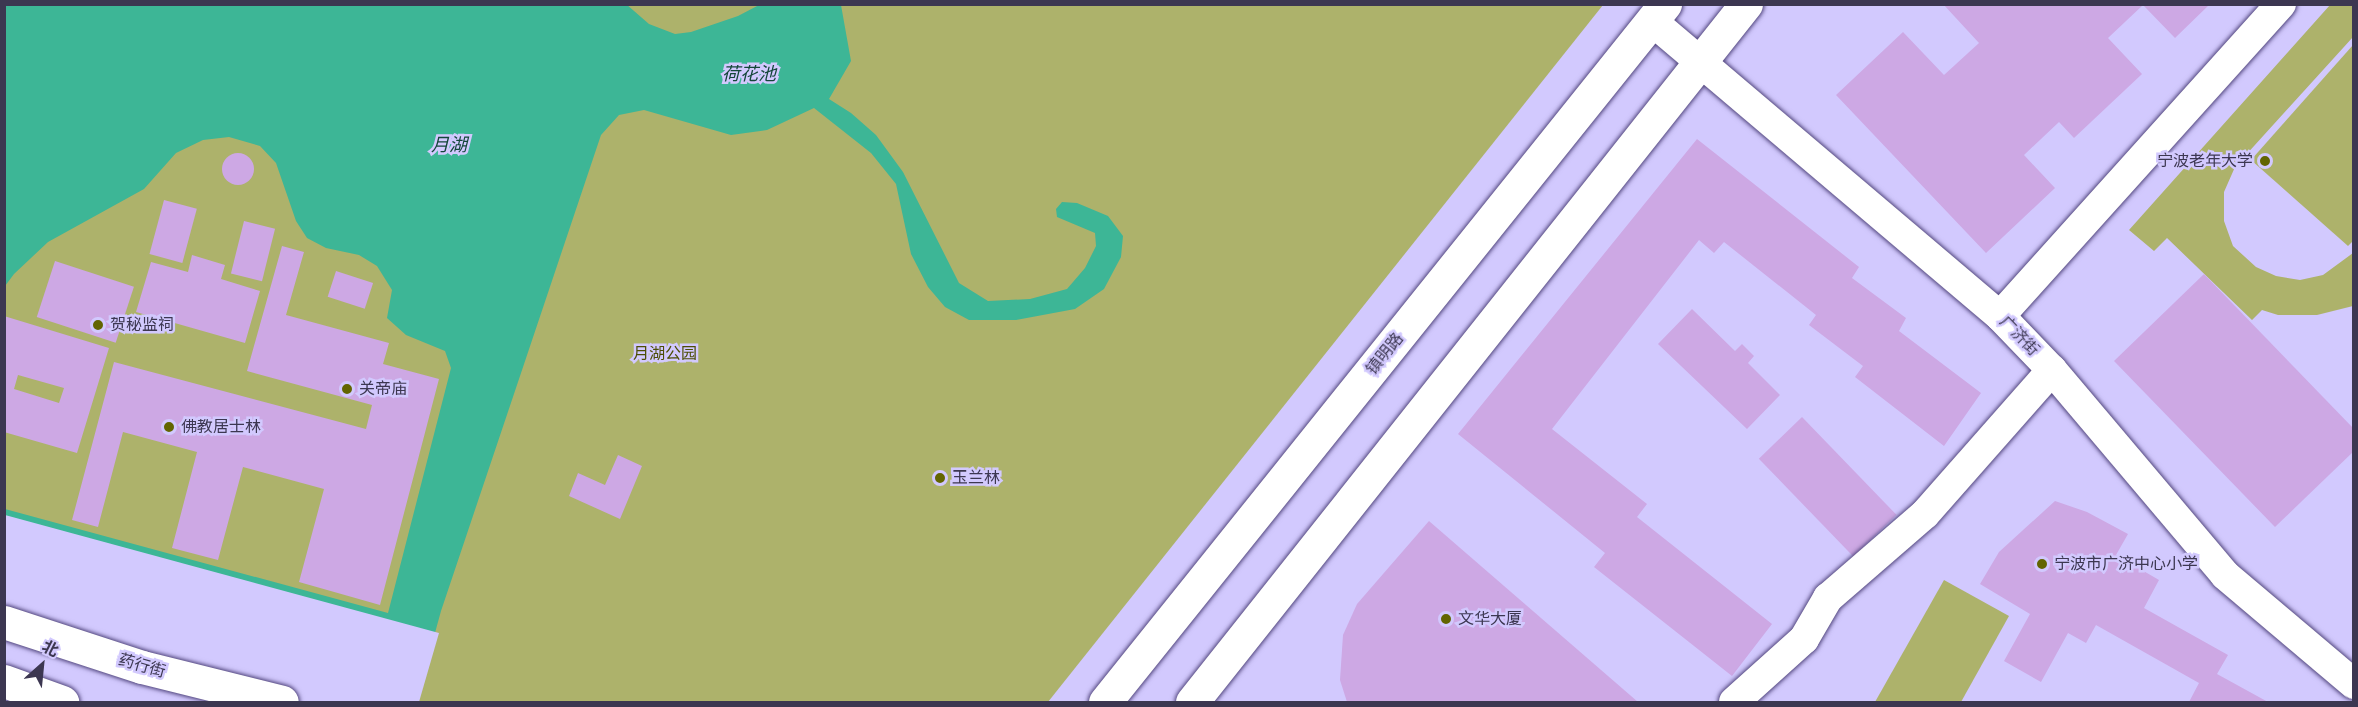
<!DOCTYPE html>
<meta charset="utf-8">
<style>
body{margin:0}
#map{position:relative;width:2358px;height:707px;overflow:hidden;background:#d2c9fe;font-family:Arial,"Noto Sans SC",sans-serif}
div>[style]{position:absolute}
[style*='--x']{left:calc(var(--x)*1px);top:calc(var(--y)*1px);width:calc(var(--w)*1px);rotate:calc(var(--a)*1deg)}
.green>*{inset:0;background:#adb26b}
.water>*{inset:0;background:#3db696}
.pier>*{inset:0;background:#d2c9fe}
.building>*{inset:0;background:#cda8e4;transform-origin:0 0}
.round{border-radius:50%}
.roads{filter:drop-shadow(0 0 2px #53477f) drop-shadow(0 0 2px #53477f)}
.street>*{height:30px;margin:-15px;padding:0 15px;transform-origin:15px;border-radius:15px;background:#fff}
.secondary>*{height:33px;margin:-16.5px;padding:0 16.5px;transform-origin:16.5px;border-radius:16.5px;background:#fff}
.primary>*{height:33px;margin:-16.5px;padding:0 16.5px;transform-origin:16.5px;border-radius:16.5px;background:#fff}
.dots>*{width:16px;height:16px;translate:-50% -50%;box-sizing:border-box;border:3px solid #d2c9fe;border-radius:50%}
span{translate:-50% -50%;white-space:nowrap;text-align:center;line-height:1.15;-webkit-text-stroke:5px #d2c9fe;paint-order:stroke}
.poi-label{font-size:16px;color:#3c3751}
.right{translate:-100% -50%;text-align:right}
.left{translate:0 -50%;text-align:left}
.street-label{font-size:16px;color:#3c3751}
.park-label{font-size:16px;color:#4c4e05}
.water-label{font-size:18px;color:#134639;font-style:italic}
.frame{position:absolute;inset:0;border:6px solid #3c3751;pointer-events:none}
.north{position:absolute;left:12px;top:635px;width:60px;height:60px;-webkit-text-stroke:4px #d2c9fe;paint-order:stroke;rotate:27deg;font-size:16px;font-weight:700;line-height:24px;text-align:center;color:#3c3751}
.north::after{content:'';display:block;margin:auto;width:21px;height:27px;background:#3c3751;clip-path:polygon(50% 0,100% 100%,50% 72%,0 100%)}
</style>
<div id="map">
<div class="green">
<i style="clip-path:polygon(4px 5px,1603px 5px,1048px 702px,5px 702px)"></i>
<i style="clip-path:polygon(2330px 5px,2353px 5px,2353px 37px,2235px 167px,2224px 192px,2224px 221px,2233px 246px,2256px 267px,2276px 276px,2300px 280px,2323px 275px,2353px 253px,2353px 306px,2317px 315px,2278px 315px,2262px 310px,2252px 320px,2167px 238px,2154px 251px,2129px 230px)"></i>
<i style="clip-path:polygon(2353px 45px,2354px 240px,2348px 246px,2251px 160px)"></i>
<i style="clip-path:polygon(1944px 580px,2009px 616px,1961px 702px,1875px 702px)"></i>
</div>
<div class="water">
<i style="clip-path:polygon(5px 4px,626px 4px,649px 24px,675px 34px,691px 32px,738px 16px,759px 5px,841px 5px,851px 61px,829px 99px,851px 113px,876px 135px,903px 172px,959px 283px,988px 301px,1030px 299px,1067px 289px,1085px 268px,1096px 246px,1095px 233px,1057px 217px,1056px 209px,1062px 202px,1077px 203px,1108px 216px,1123px 236px,1121px 257px,1104px 289px,1075px 309px,1016px 320px,969px 320px,945px 307px,928px 287px,911px 254px,896px 184px,871px 153px,814px 108px,767px 130px,731px 135px,644px 110px,619px 115px,601px 135px,441px 611px,416px 702px,5px 702px,5px 509px,388px 613px,451px 368px,445px 351px,406px 335px,387px 318px,392px 290px,377px 266px,359px 255px,326px 248px,307px 238px,296px 221px,276px 163px,260px 146px,229px 137px,203px 140px,176px 153px,144px 189px,48px 242px,14px 274px,5px 286px)"></i>
</div>
<div class="pier">
<i style="clip-path:polygon(5px 515px,439px 633px,419px 702px,4px 702px)"></i>
</div>
<div class="building">
<i style="clip-path:polygon(1943px 4px,2210px 4px,2175px 38px,2143px 5px,2108px 38px,2142px 74px,2074px 138px,2059px 122px,2024px 155px,2055px 188px,1986px 253px,1836px 95px,1903px 32px,1944px 75px,1979px 43px)"></i>
<i style="clip-path:polygon(1697px 139px,1859px 267px,1852px 278px,1906px 318px,1899px 331px,1981px 393px,1944px 446px,1855px 377px,1863px 366px,1809px 325px,1816px 315px,1724px 242px,1714px 253px,1699px 240px,1552px 429px,1647px 504px,1637px 517px,1772px 624px,1732px 676px,1594px 567px,1605px 553px,1458px 434px)"></i>
<i class="round" style="left:222px;top:153px;width:32px;height:32px"></i>
<i style="left:164px;top:200px;width:34px;height:56px;rotate:15deg"></i>
<i style="left:244px;top:221px;width:32px;height:54px;rotate:14deg"></i>
<i style="clip-path:polygon(282px 246px,304px 252px,286px 315px,389px 343px,383px 364px,439px 379px,380px 605px,299px 582px,324px 489px,243px 467px,218px 560px,172px 548px,197px 452px,123px 432px,98px 527px,72px 520px,114px 362px,366px 429px,372px 405px,247px 371px)"></i>
<i style="clip-path:polygon(192px 255px,225px 265px,221px 279px,260px 291px,245px 343px,136px 312px,151px 262px,188px 272px)"></i>
<i style="left:55px;top:261px;width:83px;height:59px;rotate:18deg"></i>
<i style="left:336px;top:271px;width:39px;height:27px;rotate:18deg"></i>
<i style="clip-path:polygon(2204px 274px,2354px 429px,2354px 451px,2275px 527px,2114px 361px)"></i>
<i style="clip-path:polygon(1692px 309px,1735px 351px,1742px 344px,1754px 356px,1748px 363px,1780px 395px,1747px 429px,1658px 344px)"></i>
<i style="clip-path:polygon(evenodd,4px 316px,109px 348px,77px 453px,4px 432px,4px 316px,18px 375px,64px 388px,59px 403px,14px 389px,18px 375px)"></i>
<i style="left:1802px;top:417px;width:136px;height:60px;rotate:46deg"></i>
<i style="clip-path:polygon(618px 455px,642px 466px,620px 519px,569px 496px,578px 473px,605px 485px)"></i>
<i style="clip-path:polygon(2055px 501px,2087px 512px,2128px 534px,2116px 555px,2159px 580px,2144px 608px,2228px 655px,2217px 674px,2268px 702px,2189px 702px,2199px 683px,2096px 625px,2086px 643px,2068px 633px,2041px 682px,2004px 661px,2030px 614px,1980px 584px,1999px 552px)"></i>
<i style="clip-path:polygon(1429px 521px,1638px 702px,1347px 702px,1340px 680px,1343px 635px,1357px 604px)"></i>
</div>
<div class="roads">
<div class="street">
<i style="--x:1652;--y:21;--w:456;--a:40.3"></i>
<i style="--x:2000;--y:316;--w:75;--a:46.1"></i>
<i style="--x:2052;--y:370;--w:268;--a:49.8"></i>
<i style="--x:2225;--y:575;--w:169;--a:40.2"></i>
<i style="--x:2000;--y:316;--w:420;--a:-48"></i>
<i style="--x:1734;--y:702;--w:94;--a:-42"></i>
<i style="--x:1804;--y:639;--w:48;--a:-59.7"></i>
<i style="--x:1828;--y:598;--w:128;--a:-40.9"></i>
<i style="--x:1925;--y:514;--w:192;--a:-48.6"></i>
</div>
<div class="secondary">
<i style="--x:1105;--y:702;--w:895;--a:-51.26"></i>
<i style="--x:1192;--y:702;--w:891;--a:-51.56"></i>
</div>
<div class="primary">
<i style="--x:4;--y:622;--w:145;--a:18.1"></i>
<i style="--x:142;--y:667;--w:144;--a:14"></i>
<i style="--x:4;--y:681;--w:62;--a:19.9"></i>
</div>
</div>
<div class="dots">
<i style="left:2265px;top:161px;background:#626501"></i>
<i style="left:98px;top:325px;background:#626501"></i>
<i style="left:347px;top:389px;background:#626501"></i>
<i style="left:169px;top:427px;background:#626501"></i>
<i style="left:940px;top:478px;background:#626501"></i>
<i style="left:2042px;top:564px;background:#626501"></i>
<i style="left:1446px;top:619px;background:#626501"></i>
</div>
<div class="poi-label">
<span class="right" style="left:2253px;top:161px">宁波老年大学</span>
<span class="left" style="left:110px;top:325px">贺秘监祠</span>
<span class="left" style="left:359px;top:389px">关帝庙</span>
<span class="left" style="left:181px;top:427px">佛教居士林</span>
<span class="left" style="left:952px;top:478px">玉兰林</span>
<span class="left" style="left:2054px;top:564px">宁波市广济中心小学</span>
<span class="left" style="left:1458px;top:619px">文华大厦</span>
</div>
<div class="street-label">
<span style="left:2019px;top:336px;rotate:46deg">广济街</span>
<span style="left:1385px;top:354px;rotate:-51deg">镇明路</span>
<span style="left:142px;top:666px;rotate:16deg">药行街</span>
</div>
<div class="park-label">
<span style="left:665px;top:354px">月湖公园</span>
</div>
<div class="water-label">
<span style="left:749px;top:74px">荷花池</span>
<span style="left:449px;top:145px">月湖</span>
</div>
<div class="frame"></div>
<div class="north">北</div>
</div>
